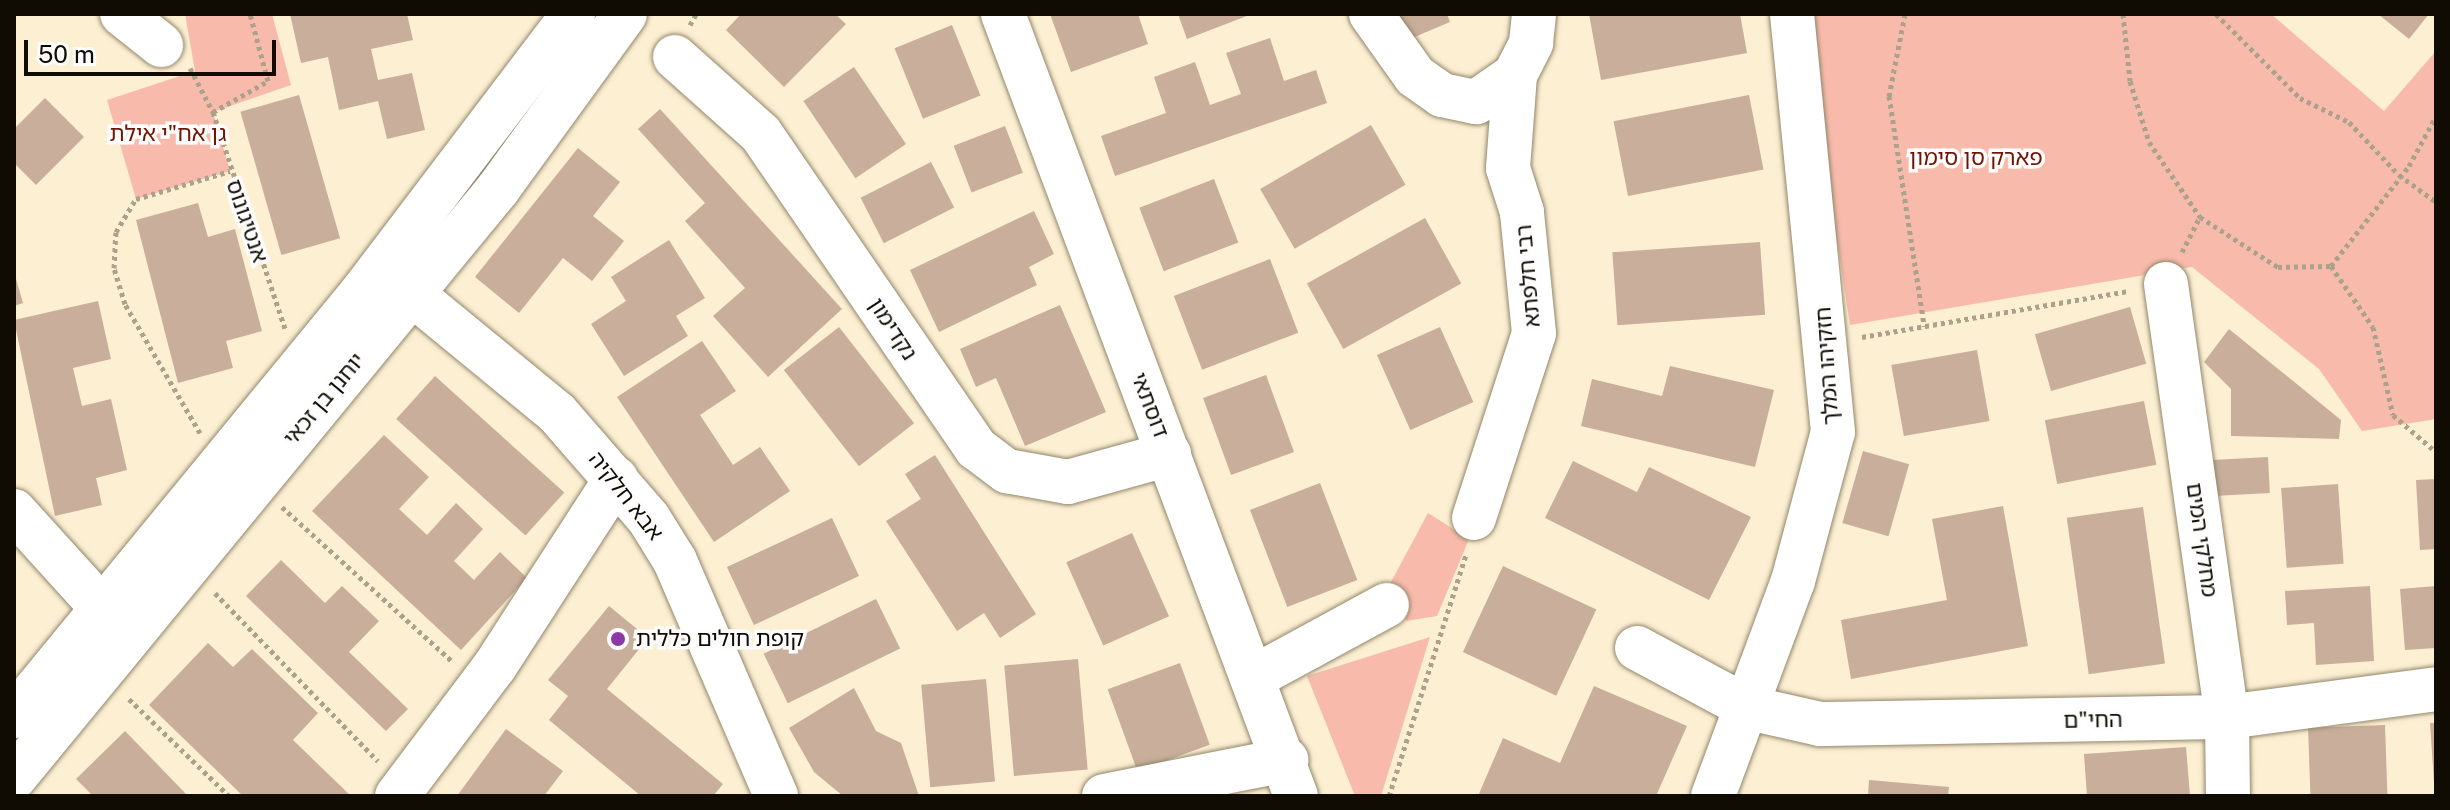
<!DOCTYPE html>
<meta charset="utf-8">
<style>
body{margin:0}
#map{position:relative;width:2450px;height:810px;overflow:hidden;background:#fcefd2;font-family:"Public Sans","Noto Sans Hebrew",sans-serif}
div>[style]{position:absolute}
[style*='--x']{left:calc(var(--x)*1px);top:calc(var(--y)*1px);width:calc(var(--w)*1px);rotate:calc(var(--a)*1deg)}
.green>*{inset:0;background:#f8bbab}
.building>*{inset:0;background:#c8ae9b;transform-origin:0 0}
.path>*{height:5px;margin-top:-2.5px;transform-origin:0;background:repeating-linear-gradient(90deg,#aca28c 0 4px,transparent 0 8px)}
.roads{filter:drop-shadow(0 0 2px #92866c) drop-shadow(0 0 2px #92866c)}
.minor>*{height:44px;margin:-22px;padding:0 22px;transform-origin:22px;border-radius:22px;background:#fff}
.dots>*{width:22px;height:22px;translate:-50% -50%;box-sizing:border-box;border:4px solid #fdfdfd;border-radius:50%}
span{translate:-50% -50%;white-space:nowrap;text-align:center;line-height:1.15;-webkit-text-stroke:7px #fdfdfd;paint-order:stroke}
.park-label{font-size:22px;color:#711400}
.street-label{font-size:22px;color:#100c04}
.poi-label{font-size:22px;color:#100c04}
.left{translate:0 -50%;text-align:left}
.frame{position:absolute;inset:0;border:16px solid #100c04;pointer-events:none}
.scale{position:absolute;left:24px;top:40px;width:252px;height:36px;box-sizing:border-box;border:4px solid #100c04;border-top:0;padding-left:10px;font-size:24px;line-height:28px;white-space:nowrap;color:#100c04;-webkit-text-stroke:6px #fdfdfd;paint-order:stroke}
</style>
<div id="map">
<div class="green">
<i style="clip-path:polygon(185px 14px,272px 14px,291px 85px,213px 112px,230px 171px,136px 199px,107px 100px,195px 71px)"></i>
<i style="clip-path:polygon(1803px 14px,2271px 14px,2384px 111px,2436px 51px,2436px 419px,2362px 431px,2319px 369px,2192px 267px,1850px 325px)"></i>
<i style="clip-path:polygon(1428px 513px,1469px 539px,1437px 616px,1406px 621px,1391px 582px)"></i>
<i style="clip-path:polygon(1430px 637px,1381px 796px,1355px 796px,1307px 676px)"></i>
</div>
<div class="building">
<i style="clip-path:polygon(290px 14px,407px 14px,413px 40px,371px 49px,378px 80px,412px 73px,425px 130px,387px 139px,378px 101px,339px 110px,328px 57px,301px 63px)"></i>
<i style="clip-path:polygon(741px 14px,835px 14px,846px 24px,784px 87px,726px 30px)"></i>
<i style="clip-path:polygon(1050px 14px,1138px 14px,1148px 44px,1071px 72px)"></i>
<i style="clip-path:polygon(1178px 14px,1252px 14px,1187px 39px)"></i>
<i style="clip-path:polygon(1386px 14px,1447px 14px,1450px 22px,1398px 44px)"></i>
<i style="clip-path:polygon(1589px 14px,1740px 14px,1747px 53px,1601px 80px)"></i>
<i style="clip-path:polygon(2378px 14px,2429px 14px,2409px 39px)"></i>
<i style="left:952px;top:25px;width:76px;height:62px;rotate:68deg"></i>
<i style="clip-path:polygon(1270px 38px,1284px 81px,1316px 70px,1327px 103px,1115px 176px,1101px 136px,1166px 113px,1154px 77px,1195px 62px,1210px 105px,1241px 94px,1226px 53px)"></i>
<i style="left:854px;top:67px;width:93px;height:61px;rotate:56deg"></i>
<i style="left:299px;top:95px;width:149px;height:61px;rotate:74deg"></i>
<i style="left:1749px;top:95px;width:76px;height:138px;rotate:79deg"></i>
<i style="clip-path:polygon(45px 98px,84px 137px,36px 185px,14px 163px,14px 129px)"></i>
<i style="clip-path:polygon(660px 109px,842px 309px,768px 377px,713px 316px,745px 288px,685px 221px,705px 203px,638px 129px)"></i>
<i style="left:1371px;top:125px;width:69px;height:128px;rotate:60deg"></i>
<i style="left:1005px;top:126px;width:50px;height:55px;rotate:69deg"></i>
<i style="clip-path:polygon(578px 148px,620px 182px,593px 216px,624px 241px,592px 281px,563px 258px,519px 313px,475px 277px)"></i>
<i style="left:931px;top:162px;width:51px;height:79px;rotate:63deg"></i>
<i style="left:1214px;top:179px;width:68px;height:80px;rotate:69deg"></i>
<i style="clip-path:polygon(198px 203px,208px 237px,235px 229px,262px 331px,226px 341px,233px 368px,178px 383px,136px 220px)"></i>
<i style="clip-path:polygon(1034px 211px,1054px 254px,1029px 267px,1037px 285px,939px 332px,910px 270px)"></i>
<i style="left:1425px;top:218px;width:75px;height:135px;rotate:61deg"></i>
<i style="clip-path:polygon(669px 240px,705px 298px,676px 316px,688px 336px,624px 376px,591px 324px,626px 301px,611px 277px)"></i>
<i style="left:1760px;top:242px;width:73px;height:148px;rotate:86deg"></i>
<i style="left:1270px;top:259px;width:79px;height:103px;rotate:69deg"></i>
<i style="clip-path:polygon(14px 272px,23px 303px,14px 306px)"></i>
<i style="clip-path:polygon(98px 301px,111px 359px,73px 368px,82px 406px,111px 399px,127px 470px,96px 478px,102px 505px,55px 516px,14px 320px)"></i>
<i style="clip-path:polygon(1060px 305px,1106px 412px,1025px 446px,996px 378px,976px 387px,960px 349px)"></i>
<i style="left:2130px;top:307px;width:59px;height:99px;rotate:74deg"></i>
<i style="left:839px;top:327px;width:122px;height:70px;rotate:52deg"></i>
<i style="left:1440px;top:327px;width:82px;height:69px;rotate:66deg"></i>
<i style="clip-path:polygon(2229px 329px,2341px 420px,2339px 439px,2231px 436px,2231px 389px,2204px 362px)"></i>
<i style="clip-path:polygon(702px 341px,736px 391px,700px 415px,733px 465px,760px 447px,790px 491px,714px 542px,617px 397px)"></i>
<i style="left:1977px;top:350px;width:72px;height:87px;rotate:80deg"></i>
<i style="clip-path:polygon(1670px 366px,1774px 390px,1755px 467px,1581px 426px,1592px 379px,1662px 396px)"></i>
<i style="left:1266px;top:375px;width:82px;height:67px;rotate:70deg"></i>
<i style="left:435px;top:376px;width:174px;height:58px;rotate:42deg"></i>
<i style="left:2144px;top:401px;width:65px;height:101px;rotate:79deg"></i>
<i style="clip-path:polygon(384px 435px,429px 477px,399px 509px,427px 535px,456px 503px,483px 529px,454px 561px,474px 580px,500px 552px,527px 578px,461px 650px,312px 511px)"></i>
<i style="left:1863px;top:451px;width:48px;height:75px;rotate:16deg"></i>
<i style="clip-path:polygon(935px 455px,1036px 614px,1000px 638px,984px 613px,957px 631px,886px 521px,921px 499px,905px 474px)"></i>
<i style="left:2268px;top:457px;width:36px;height:56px;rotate:87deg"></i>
<i style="clip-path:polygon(1573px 461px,1637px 492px,1649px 467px,1751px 517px,1709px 600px,1545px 518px)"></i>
<i style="clip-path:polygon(2436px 479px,2436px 549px,2420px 550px,2416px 480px)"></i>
<i style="left:1320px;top:483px;width:104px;height:75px;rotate:69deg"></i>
<i style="left:2338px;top:484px;width:80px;height:57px;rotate:86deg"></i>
<i style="clip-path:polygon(2003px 506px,2028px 646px,1851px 679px,1841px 620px,1947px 600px,1932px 519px)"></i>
<i style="left:2143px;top:507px;width:158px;height:77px;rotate:82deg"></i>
<i style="left:832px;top:518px;width:64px;height:116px;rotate:65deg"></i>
<i style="left:1132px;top:533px;width:91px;height:72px;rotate:66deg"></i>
<i style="clip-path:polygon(281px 560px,325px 603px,342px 586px,379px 621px,349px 652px,408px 709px,386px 731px,246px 596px)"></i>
<i style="left:1503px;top:566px;width:103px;height:95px;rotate:25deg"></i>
<i style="clip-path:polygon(2370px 586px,2374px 661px,2316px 665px,2314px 623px,2287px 625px,2285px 591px)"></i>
<i style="clip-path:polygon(2436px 586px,2436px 648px,2405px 650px,2400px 589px)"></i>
<i style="left:876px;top:599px;width:55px;height:125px;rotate:64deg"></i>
<i style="clip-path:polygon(609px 606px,648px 638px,607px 689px,723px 784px,713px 796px,641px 796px,549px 720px,568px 696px,548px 680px)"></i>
<i style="clip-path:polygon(208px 643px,233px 667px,252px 649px,318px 713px,293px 740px,351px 796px,243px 796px,149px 705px)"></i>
<i style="left:1078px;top:659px;width:111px;height:74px;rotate:85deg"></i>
<i style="left:1180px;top:663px;width:87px;height:77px;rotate:70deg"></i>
<i style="left:986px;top:679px;width:103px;height:65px;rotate:85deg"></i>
<i style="clip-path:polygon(1594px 686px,1687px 726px,1656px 796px,1478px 796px,1503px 738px,1560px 763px)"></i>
<i style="clip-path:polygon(854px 688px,876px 731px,901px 743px,919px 796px,843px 796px,814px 772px,789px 728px)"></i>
<i style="clip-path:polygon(2430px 723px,2436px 723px,2436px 783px,2434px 783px)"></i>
<i style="left:2385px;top:725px;width:71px;height:77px;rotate:88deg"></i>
<i style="clip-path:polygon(506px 729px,563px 771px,544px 796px,457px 796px)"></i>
<i style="clip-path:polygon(125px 731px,188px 796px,93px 796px,76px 779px)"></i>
<i style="clip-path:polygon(2186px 747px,2190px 796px,2087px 796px,2084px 754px)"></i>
<i style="clip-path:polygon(1869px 780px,1949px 787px,1948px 796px,1868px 796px)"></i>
</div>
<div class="path">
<i style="--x:1905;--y:14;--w:84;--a:101"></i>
<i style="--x:1889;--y:96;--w:233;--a:81.3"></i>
<i style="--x:2123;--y:14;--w:67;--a:84"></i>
<i style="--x:2130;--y:81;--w:64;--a:72.7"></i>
<i style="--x:2149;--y:142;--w:91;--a:55.8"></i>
<i style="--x:2200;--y:217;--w:93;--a:32.7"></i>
<i style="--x:2278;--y:267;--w:53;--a:-1.1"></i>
<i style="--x:2331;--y:266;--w:127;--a:-52"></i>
<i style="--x:2409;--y:166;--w:57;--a:-61.6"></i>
<i style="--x:2216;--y:14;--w:119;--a:45"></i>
<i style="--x:2300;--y:98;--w:55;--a:26.1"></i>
<i style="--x:2349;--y:122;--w:73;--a:46.7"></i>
<i style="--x:2399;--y:175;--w:46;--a:36.1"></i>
<i style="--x:690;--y:25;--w:13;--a:-61"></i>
<i style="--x:190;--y:68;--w:50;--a:62.4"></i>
<i style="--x:213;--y:112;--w:228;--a:71.6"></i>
<i style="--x:213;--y:112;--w:63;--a:-29.4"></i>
<i style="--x:268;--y:81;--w:69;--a:-105"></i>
<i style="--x:2182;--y:252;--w:39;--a:-63"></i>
<i style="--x:2331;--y:266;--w:74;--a:55.5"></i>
<i style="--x:2373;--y:327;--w:90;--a:77.2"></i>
<i style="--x:2393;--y:415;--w:57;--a:40.7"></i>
<i style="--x:1862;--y:337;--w:271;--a:-9.8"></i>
<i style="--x:200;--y:433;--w:149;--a:-120.2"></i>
<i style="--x:125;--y:304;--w:38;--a:-107"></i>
<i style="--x:114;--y:268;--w:36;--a:-87"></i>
<i style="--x:116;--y:232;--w:39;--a:-59"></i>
<i style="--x:136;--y:199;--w:98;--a:-16.6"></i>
<i style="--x:282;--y:507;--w:229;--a:42.2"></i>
<i style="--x:215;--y:593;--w:234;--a:45.9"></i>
<i style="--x:129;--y:699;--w:139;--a:44.1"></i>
<i style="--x:1389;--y:796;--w:254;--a:-72.3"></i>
</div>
<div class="roads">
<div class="minor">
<i style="--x:122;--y:14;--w:50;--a:38.5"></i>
<i style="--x:1003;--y:14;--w:835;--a:69.46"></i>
<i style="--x:1371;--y:14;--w:76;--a:54.6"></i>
<i style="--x:1415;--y:76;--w:33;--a:35"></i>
<i style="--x:1442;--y:95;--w:35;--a:12"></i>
<i style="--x:1476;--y:102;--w:47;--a:-34.7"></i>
<i style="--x:1515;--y:75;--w:36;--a:-63"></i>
<i style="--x:1531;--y:43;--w:29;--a:-84"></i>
<i style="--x:675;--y:57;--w:115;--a:41.8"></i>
<i style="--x:761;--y:134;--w:381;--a:55.6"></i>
<i style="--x:976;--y:448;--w:39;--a:37"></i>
<i style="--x:1007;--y:471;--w:62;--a:10.2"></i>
<i style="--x:1068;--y:482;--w:105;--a:-15.5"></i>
<i style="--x:389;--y:275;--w:217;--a:39.4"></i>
<i style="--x:557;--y:413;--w:140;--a:49"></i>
<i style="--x:649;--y:519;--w:49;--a:58.2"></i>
<i style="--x:675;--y:561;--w:256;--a:66.7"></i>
<i style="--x:2166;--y:284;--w:437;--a:82"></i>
<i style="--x:2227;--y:717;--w:79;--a:89.3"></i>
<i style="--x:14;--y:511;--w:158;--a:47.8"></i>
<i style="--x:1474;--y:518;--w:194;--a:-72"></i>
<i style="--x:1534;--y:333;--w:122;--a:-95.7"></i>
<i style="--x:1522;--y:212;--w:46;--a:-107.7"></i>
<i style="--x:1508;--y:168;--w:93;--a:-85.7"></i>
<i style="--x:1637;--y:648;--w:127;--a:28.2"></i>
<i style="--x:1749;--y:708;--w:73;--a:12.7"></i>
<i style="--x:1820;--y:724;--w:407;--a:-1"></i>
<i style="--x:2227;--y:717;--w:211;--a:-7.6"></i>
<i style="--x:1256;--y:676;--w:149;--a:-28.5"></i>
<i style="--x:14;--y:716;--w:550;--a:-50.61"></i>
<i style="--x:363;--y:291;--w:348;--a:-52.8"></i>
<i style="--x:14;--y:778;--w:762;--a:-50.59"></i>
<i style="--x:498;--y:189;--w:216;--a:-54"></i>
<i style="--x:397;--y:796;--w:163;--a:-53"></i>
<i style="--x:495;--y:666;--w:223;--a:-57.1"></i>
<i style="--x:1104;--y:796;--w:186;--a:-11.2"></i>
<i style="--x:1713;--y:796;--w:229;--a:-69.6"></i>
<i style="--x:1793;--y:581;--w:154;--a:-75"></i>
<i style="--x:1833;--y:432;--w:420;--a:-95.6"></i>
</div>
</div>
<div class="dots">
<i style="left:618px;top:639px;background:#8c38a6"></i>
</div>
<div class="park-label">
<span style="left:168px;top:134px">גן אח"י אילת</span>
<span style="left:1976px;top:158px">פארק סן סימון</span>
</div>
<div class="street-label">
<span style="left:247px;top:221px;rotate:71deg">אנטיגונוס</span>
<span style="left:1528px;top:276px;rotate:-95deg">רבי חלפתא</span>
<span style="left:893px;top:329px;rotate:57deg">נקדימון</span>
<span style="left:1827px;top:366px;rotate:-94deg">חזקיהו המלך</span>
<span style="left:324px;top:399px;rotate:-50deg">יוחנן בן זכאי</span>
<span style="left:1150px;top:405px;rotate:69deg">דוסתאי</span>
<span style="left:626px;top:496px;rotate:52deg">אבא חלקיה</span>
<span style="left:2202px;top:540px;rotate:82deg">מחלקי המים</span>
<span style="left:2093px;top:720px;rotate:-1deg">החי"ם</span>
</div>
<div class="poi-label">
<span class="left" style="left:636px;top:639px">קופת חולים כללית</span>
</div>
<div class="frame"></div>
<div class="scale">50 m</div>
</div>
